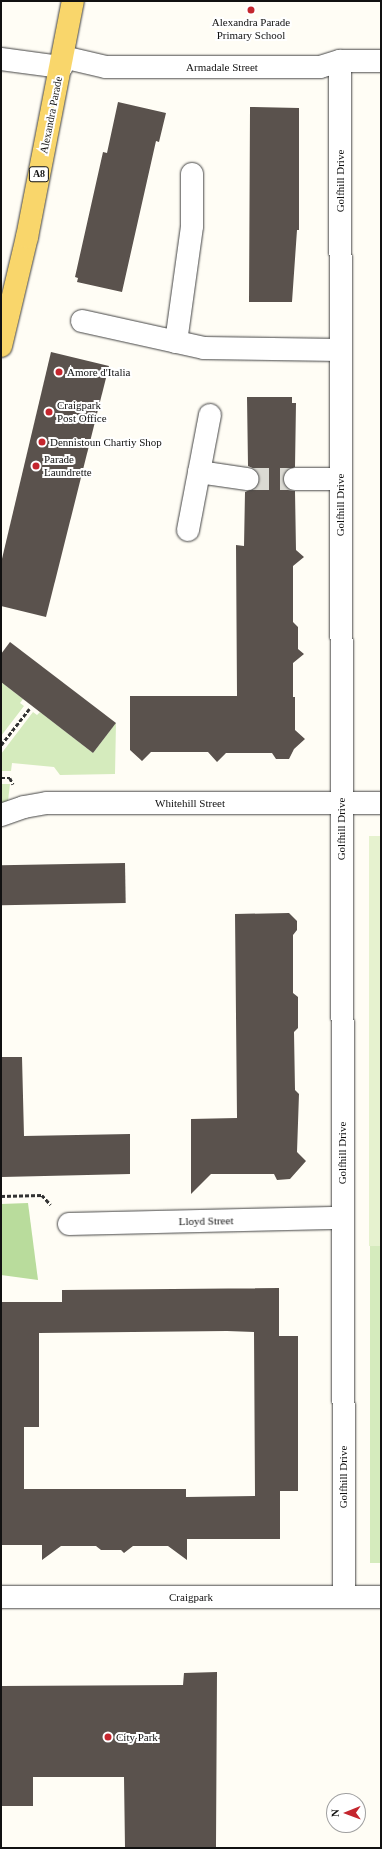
<!DOCTYPE html>
<style>
body{margin:0}
#map{position:relative;width:382px;height:1849px;overflow:hidden;background:#fffdf5;font-family:Georgia,serif}
div>[style]{position:absolute}
[style*='--x']{left:calc(var(--x)*1px);top:calc(var(--y)*1px);width:calc(var(--w)*1px);rotate:calc(var(--a)*1deg)}
.green>*{inset:0;background:#d5ebbd;transform-origin:0 0}
.forest>*{inset:0;background:#b9dc9c}
.pitch>*{inset:0;background:#e6f2cf;transform-origin:0 0}
.building>*{inset:0;background:#5a524d;transform-origin:0 0}
.minor-tunnel>*{height:22px;margin-top:-11px;transform-origin:0;background:repeating-linear-gradient(90deg,#dbdad3 0 22px,transparent 0 33px)}
.path>*{height:2.5px;margin-top:-1.25px;transform-origin:0;background:repeating-linear-gradient(90deg,#333 0 4px,transparent 0 6px)}
.roads{filter:drop-shadow(0 0 1px #444) drop-shadow(0 0 1px #444)}
.minor>*{height:22px;margin:-11px;padding:0 11px;transform-origin:11px;border-radius:11px;background:#fff}
.major>*{height:22px;margin:-11px;padding:0 11px;transform-origin:11px;border-radius:11px;background:#f9d66b}
.dots>*{width:11px;height:11px;translate:-50% -50%;box-sizing:border-box;border:2px solid #fff;border-radius:50%}
span{translate:-50% -50%;white-space:nowrap;text-align:center;line-height:1.15;-webkit-text-stroke:4px #fff;paint-order:stroke}
.shield-label span{padding:1px 3px;background:#fff;border:1px solid;border-radius:3px;-webkit-text-stroke-width:0}
.shield-label{font-size:10px;color:#111;font-weight:700}
.poi-label{font-size:11px;color:#111}
.left{translate:0 -50%;text-align:left}
.street-label{font-size:11px;color:#111}
.frame{position:absolute;inset:0;border:2px solid #111;pointer-events:none}
.north{position:absolute;left:326px;top:1793px;width:40px;height:40px;box-sizing:border-box;background:#fff;border:1px solid #a0a0a0;border-radius:50%;rotate:269deg;font-size:11px;font-weight:700;line-height:16px;text-align:center;color:#111}
.north::after{content:'';display:block;margin:auto;width:14px;height:18px;background:#c4262e;clip-path:polygon(50% 0,100% 100%,50% 72%,0 100%)}
</style>
<div id="map">
<div class="green">
<i style="clip-path:polygon(1px 682px,23px 699px,20px 703px,24px 706px,1px 736px)"></i>
<i style="clip-path:polygon(33px 712px,37px 715px,40px 712px,93px 753px,116px 723px,115px 774px,60px 775px,54px 767px,12px 763px,11px 771px,1px 771px,1px 754px)"></i>
<i style="clip-path:polygon(1px 784px,10px 784px,8px 801px,1px 804px)"></i>
<i style="left:370px;top:1246px;width:11px;height:317px"></i>
</div>
<div class="forest">
<i style="clip-path:polygon(28px 1203px,38px 1280px,1px 1275px,1px 1204px)"></i>
</div>
<div class="pitch">
<i style="left:369px;top:836px;width:12px;height:410px"></i>
</div>
<div class="building">
<i style="clip-path:polygon(118px 102px,166px 113px,159px 142px,156px 141px,122px 292px,77px 282px,78px 278px,75px 277px,103px 152px,107px 153px)"></i>
<i style="clip-path:polygon(250px 107px,299px 108px,299px 230px,297px 230px,292px 302px,249px 302px)"></i>
<i style="clip-path:polygon(51px 352px,109px 366px,46px 617px,1px 606px,1px 563px)"></i>
<i style="clip-path:polygon(247px 397px,292px 397px,292px 403px,296px 403px,295px 467px,284px 472px,283px 479px,288px 490px,295px 491px,296px 550px,304px 557px,293px 566px,293px 622px,298px 627px,298px 649px,304px 654px,293px 663px,293px 697px,295px 697px,295px 730px,305px 739px,294px 749px,289px 759px,276px 759px,272px 753px,226px 753px,217px 762px,208px 752px,151px 752px,142px 761px,130px 750px,130px 696px,237px 696px,236px 545px,244px 546px,245px 492px,257px 487px,259px 480px,255px 469px,248px 466px)"></i>
<i style="clip-path:polygon(10px 642px,116px 723px,93px 753px,1px 682px,1px 654px)"></i>
<i style="left:125px;top:863px;width:40px;height:124px;rotate:89deg"></i>
<i style="clip-path:polygon(289px 913px,297px 921px,297px 930px,293px 935px,293px 993px,298px 997px,298px 1028px,294px 1032px,295px 1090px,299px 1094px,297px 1152px,306px 1161px,290px 1179px,277px 1180px,274px 1174px,211px 1174px,191px 1194px,191px 1119px,237px 1118px,235px 914px)"></i>
<i style="clip-path:polygon(1px 1057px,22px 1057px,24px 1136px,130px 1134px,130px 1174px,2px 1177px)"></i>
<i style="clip-path:polygon(evenodd,279px 1288px,279px 1336px,298px 1336px,298px 1491px,280px 1491px,280px 1539px,187px 1539px,187px 1560px,168px 1546px,133px 1546px,124px 1553px,121px 1550px,101px 1550px,96px 1546px,61px 1546px,42px 1560px,42px 1545px,1px 1545px,1px 1302px,62px 1302px,62px 1290px,279px 1288px,227px 1331px,254px 1332px,255px 1496px,186px 1497px,186px 1489px,24px 1489px,24px 1427px,39px 1427px,39px 1333px,227px 1331px)"></i>
<i style="clip-path:polygon(217px 1672px,216px 1848px,125px 1848px,124px 1777px,33px 1777px,33px 1806px,1px 1806px,1px 1686px,183px 1685px,184px 1673px)"></i>
</div>
<div class="minor-tunnel">
<i style="--x:247;--y:479;--w:48;--a:0"></i>
</div>
<div class="path">
<i style="--x:1;--y:745;--w:46;--a:-52.1"></i>
<i style="--x:1;--y:778;--w:9;--a:0"></i>
<i style="--x:10;--y:778;--w:7;--a:63"></i>
<i style="--x:1;--y:1196;--w:41;--a:-1.4"></i>
<i style="--x:42;--y:1195;--w:13;--a:48"></i>
</div>
<div class="roads">
<div class="minor">
<i style="--x:63;--y:57;--w:44;--a:13.1"></i>
<i style="--x:106;--y:67;--w:214;--a:0"></i>
<i style="--x:320;--y:67;--w:21;--a:-17"></i>
<i style="--x:340;--y:61;--w:41;--a:0"></i>
<i style="--x:1;--y:59;--w:61;--a:7.6"></i>
<i style="--x:340;--y:61;--w:1536;--a:89.85"></i>
<i style="--x:82;--y:321;--w:125;--a:12.5"></i>
<i style="--x:204;--y:348;--w:136;--a:0.8"></i>
<i style="--x:176;--y:342;--w:117;--a:-82.1"></i>
<i style="--x:192;--y:226;--w:52;--a:-90"></i>
<i style="--x:199;--y:472;--w:49;--a:8.3"></i>
<i style="--x:295;--y:479;--w:44;--a:0"></i>
<i style="--x:188;--y:530;--w:117;--a:-79.2"></i>
<i style="--x:1;--y:815;--w:24;--a:-19"></i>
<i style="--x:24;--y:807;--w:23;--a:-10"></i>
<i style="--x:47;--y:803;--w:334;--a:0"></i>
<i style="--x:69;--y:1224;--w:273;--a:-1.3"></i>
<i style="--x:1;--y:1597;--w:380;--a:0"></i>
</div>
<div class="major">
<i style="--x:1;--y:346;--w:112;--a:-76.6"></i>
<i style="--x:27;--y:237;--w:240;--a:-79"></i>
</div>
</div>
<div class="dots">
<i style="left:251px;top:10px;background:#c4262e"></i>
<i style="left:59px;top:372px;background:#c4262e"></i>
<i style="left:49px;top:412px;background:#c4262e"></i>
<i style="left:42px;top:442px;background:#c4262e"></i>
<i style="left:36px;top:466px;background:#c4262e"></i>
<i style="left:108px;top:1737px;background:#c4262e"></i>
</div>
<div class="shield-label">
<span style="left:39px;top:174px">A8</span>
</div>
<div class="poi-label">
<span style="left:251px;top:29px">Alexandra Parade<br>Primary School</span>
<span class="left" style="left:67px;top:372px">Amore d'Italia</span>
<span class="left" style="left:57px;top:412px">Craigpark<br>Post Office</span>
<span class="left" style="left:50px;top:442px">Dennistoun Chartiy Shop</span>
<span class="left" style="left:44px;top:466px">Parade<br>Laundrette</span>
<span class="left" style="left:116px;top:1737px">City Park</span>
</div>
<div class="street-label">
<span style="left:222px;top:67px">Armadale Street</span>
<span style="left:51px;top:115px;rotate:-79deg">Alexandra Parade</span>
<span style="left:340px;top:181px;rotate:-90deg">Golfhill Drive</span>
<span style="left:340px;top:505px;rotate:-90deg">Golfhill Drive</span>
<span style="left:190px;top:803px">Whitehill Street</span>
<span style="left:341px;top:829px;rotate:-90deg">Golfhill Drive</span>
<span style="left:342px;top:1153px;rotate:-90deg">Golfhill Drive</span>
<span style="left:206px;top:1221px;rotate:-1deg">Lloyd Street</span>
<span style="left:343px;top:1477px;rotate:-90deg">Golfhill Drive</span>
<span style="left:191px;top:1597px">Craigpark</span>
</div>
<div class="frame"></div>
<div class="north">N</div>
</div>
